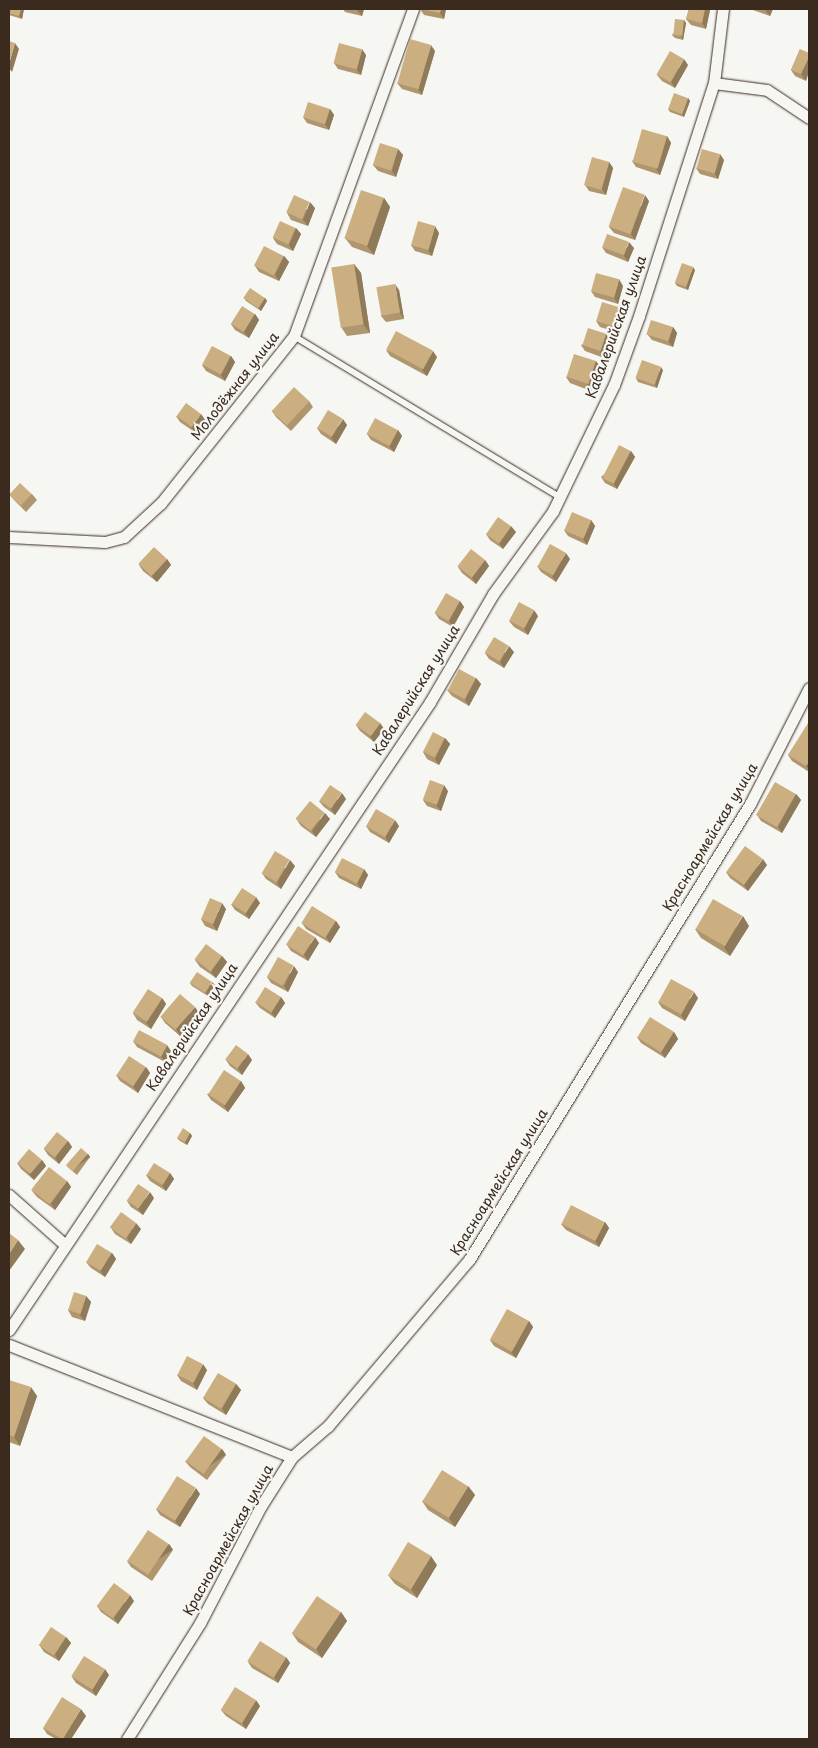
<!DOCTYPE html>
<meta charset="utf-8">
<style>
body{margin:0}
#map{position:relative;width:818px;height:1748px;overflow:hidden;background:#f6f6f2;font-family:"Playpen Sans",sans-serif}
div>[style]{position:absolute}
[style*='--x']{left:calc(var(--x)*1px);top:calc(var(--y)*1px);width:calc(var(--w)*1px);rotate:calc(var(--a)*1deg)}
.roads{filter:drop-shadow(0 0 1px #3b2a1e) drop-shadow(0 0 1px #3b2a1e)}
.service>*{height:5.5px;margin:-2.75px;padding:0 2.75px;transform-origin:2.75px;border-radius:2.75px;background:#f6f6f2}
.minor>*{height:11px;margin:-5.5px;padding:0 5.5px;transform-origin:5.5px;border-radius:5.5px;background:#f6f6f2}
.wall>*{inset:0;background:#af966f}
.shaded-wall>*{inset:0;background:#8f7a5a;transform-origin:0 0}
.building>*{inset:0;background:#ccaf81;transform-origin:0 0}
span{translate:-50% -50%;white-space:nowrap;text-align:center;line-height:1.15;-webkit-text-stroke:4.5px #f6f6f2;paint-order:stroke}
.street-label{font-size:14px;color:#3b2a1e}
.frame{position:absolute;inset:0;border:10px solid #3b2a1e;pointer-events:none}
</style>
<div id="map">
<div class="roads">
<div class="service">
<i style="--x:294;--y:336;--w:311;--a:31.2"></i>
</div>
<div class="minor">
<i style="--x:714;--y:83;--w:53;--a:7.5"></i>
<i style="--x:767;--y:90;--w:50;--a:33.7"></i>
<i style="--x:9;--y:537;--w:96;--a:3"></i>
<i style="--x:105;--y:542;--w:20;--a:-15"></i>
<i style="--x:124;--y:537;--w:50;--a:-42.6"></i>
<i style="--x:161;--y:503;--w:213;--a:-51.5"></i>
<i style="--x:294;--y:336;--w:348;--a:-70"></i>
<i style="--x:9;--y:1195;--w:74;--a:41.7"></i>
<i style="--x:9;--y:1330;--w:756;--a:-56.16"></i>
<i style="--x:430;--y:702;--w:125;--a:-59.7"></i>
<i style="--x:493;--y:594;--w:102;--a:-54.1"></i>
<i style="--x:553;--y:511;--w:140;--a:-64.2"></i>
<i style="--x:614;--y:385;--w:73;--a:-70.1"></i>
<i style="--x:639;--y:316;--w:245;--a:-72.2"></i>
<i style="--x:714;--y:83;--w:75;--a:-83.1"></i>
<i style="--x:9;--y:1345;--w:304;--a:21.6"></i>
<i style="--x:127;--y:1739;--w:137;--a:-57.8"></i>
<i style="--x:200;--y:1623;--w:132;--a:-62.5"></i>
<i style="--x:261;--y:1506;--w:58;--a:-57.7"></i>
<i style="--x:292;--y:1457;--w:48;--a:-40.7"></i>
<i style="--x:328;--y:1426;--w:218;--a:-49.7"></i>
<i style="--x:469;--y:1260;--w:536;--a:-58.36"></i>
<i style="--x:750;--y:804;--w:130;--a:-63"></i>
</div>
</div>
<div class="wall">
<i style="clip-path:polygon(9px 9px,24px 9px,22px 19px,9px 15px)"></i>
<i style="clip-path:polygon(343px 9px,364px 9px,362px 16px,345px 12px)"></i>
<i style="clip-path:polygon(420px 9px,446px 9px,444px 19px,424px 15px)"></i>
<i style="clip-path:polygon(689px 9px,709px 9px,710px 10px,706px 29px,691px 25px,686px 19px)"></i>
<i style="clip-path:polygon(750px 9px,773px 9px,770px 16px)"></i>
<i style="clip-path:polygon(684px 20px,686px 23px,683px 40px,675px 38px,672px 35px)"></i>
<i style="clip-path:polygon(800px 49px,806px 81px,795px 76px,791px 70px)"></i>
<i style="clip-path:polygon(435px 51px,422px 95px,402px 89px,397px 83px)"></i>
<i style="clip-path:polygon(366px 55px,361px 75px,338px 69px,334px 63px)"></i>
<i style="clip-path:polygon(688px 65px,675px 88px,662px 81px,657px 75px)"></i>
<i style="clip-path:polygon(688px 98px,690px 101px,684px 117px,670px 112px,668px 109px)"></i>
<i style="clip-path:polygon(330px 109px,334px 115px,329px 130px,307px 123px,303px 117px)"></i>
<i style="clip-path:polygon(667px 136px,671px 143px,660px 175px,636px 167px,632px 161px)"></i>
<i style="clip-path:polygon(398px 149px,403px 155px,396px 177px,378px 171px,373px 165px)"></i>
<i style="clip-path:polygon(724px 160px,718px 179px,700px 174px,696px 168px)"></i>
<i style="clip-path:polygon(609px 162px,613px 168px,606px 195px,589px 191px,585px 185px)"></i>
<i style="clip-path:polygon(384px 198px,390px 207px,374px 255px,352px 247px,345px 238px)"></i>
<i style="clip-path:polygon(649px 201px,635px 240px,614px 233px,609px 227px)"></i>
<i style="clip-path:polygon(315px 208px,308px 226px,291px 220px,287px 213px)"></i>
<i style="clip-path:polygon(296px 228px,301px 234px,293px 251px,277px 244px,273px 238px)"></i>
<i style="clip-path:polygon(439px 233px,432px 256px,415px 251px,411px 245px)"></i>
<i style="clip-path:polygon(602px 247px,634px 248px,628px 262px,606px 253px)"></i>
<i style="clip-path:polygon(284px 256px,289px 262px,279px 281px,259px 272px,255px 266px)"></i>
<i style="clip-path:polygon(354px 264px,361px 273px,370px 333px,347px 336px,341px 327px)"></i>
<i style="clip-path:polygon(695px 270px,688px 290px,677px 286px,675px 283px)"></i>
<i style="clip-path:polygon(623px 286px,618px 304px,595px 297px,591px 291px)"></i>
<i style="clip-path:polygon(399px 290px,404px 319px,386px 322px,381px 316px)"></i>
<i style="clip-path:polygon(244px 298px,265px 298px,267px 301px,261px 311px,246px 301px)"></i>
<i style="clip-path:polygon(622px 313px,616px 332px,600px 327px,596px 321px)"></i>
<i style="clip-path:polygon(255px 314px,259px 320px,249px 338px,235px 330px,231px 324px)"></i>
<i style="clip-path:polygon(673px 327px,677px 333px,673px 347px,652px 340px,647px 334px)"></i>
<i style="clip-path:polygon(606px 334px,610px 340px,604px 358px,585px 351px,581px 345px)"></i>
<i style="clip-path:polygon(386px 350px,437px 357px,427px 376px,390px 356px)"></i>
<i style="clip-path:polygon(231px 356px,235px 362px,225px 381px,206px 371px,202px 365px)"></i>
<i style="clip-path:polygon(596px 361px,600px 367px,591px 391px,570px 383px,566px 377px)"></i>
<i style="clip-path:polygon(663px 370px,657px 388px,638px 382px,636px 378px)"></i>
<i style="clip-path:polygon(309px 401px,313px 407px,291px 431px,276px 417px,272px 411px)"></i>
<i style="clip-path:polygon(201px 414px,205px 420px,196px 433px,180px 422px,176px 416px)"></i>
<i style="clip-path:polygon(347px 425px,336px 444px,321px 434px,317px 428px)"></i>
<i style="clip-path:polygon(398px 430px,402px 436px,394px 452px,371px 440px,367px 434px)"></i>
<i style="clip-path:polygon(631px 451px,635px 457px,617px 489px,605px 483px,601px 477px)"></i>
<i style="clip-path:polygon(9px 494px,32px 494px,37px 500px,26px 512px,14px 500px)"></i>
<i style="clip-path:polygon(591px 520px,595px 526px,587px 545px,568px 536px,564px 530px)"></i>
<i style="clip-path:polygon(516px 532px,503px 549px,490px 540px,486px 534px)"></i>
<i style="clip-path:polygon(167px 559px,171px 565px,157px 582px,143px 571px,139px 565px)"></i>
<i style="clip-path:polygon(570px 559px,556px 582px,541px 572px,537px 566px)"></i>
<i style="clip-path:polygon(485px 560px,489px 566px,476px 584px,462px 573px,458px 567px)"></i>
<i style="clip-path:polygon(460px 601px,464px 607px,453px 627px,439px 619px,435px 613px)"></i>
<i style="clip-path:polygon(538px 616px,528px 635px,514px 627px,509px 621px)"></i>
<i style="clip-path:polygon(514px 652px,504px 668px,489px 659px,485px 653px)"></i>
<i style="clip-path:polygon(476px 678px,481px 684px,469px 706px,452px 696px,447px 690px)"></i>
<i style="clip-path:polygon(380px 723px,384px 729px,374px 742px,360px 731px,356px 725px)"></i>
<i style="clip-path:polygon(809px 724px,809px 772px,792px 761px,788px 755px)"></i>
<i style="clip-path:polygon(445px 738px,450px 744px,439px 765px,427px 759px,423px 752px)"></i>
<i style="clip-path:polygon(448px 791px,441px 811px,427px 806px,423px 800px)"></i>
<i style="clip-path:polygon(796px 794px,801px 800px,782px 833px,761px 821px,757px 815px)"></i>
<i style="clip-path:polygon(346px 799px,335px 815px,324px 807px,319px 801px)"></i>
<i style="clip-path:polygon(330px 819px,316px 837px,301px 826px,297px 820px)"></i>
<i style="clip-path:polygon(366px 826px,399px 826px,389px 843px,370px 832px)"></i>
<i style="clip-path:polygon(767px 865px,748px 891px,730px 878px,726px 872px)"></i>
<i style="clip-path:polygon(295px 866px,281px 889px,266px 879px,262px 873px)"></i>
<i style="clip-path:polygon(364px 869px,368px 875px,361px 889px,339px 878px,335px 872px)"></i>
<i style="clip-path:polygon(260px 903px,249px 919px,235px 910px,231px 904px)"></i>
<i style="clip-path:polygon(226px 909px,217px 931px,205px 926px,201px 919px)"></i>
<i style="clip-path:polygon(336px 921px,340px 927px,330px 943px,306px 929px,302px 923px)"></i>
<i style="clip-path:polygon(749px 926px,730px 956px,701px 938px,695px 929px)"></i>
<i style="clip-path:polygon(319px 943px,308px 961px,291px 951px,287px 945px)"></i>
<i style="clip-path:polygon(222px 956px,227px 962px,216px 978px,200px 967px,195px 960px)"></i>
<i style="clip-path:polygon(298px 972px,288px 992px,271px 983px,267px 977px)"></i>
<i style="clip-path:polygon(190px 983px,215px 985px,208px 996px,192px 986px)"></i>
<i style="clip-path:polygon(281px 997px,285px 1003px,275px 1018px,260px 1008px,255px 1002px)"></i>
<i style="clip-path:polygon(162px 998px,166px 1004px,151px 1029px,137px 1020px,133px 1013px)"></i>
<i style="clip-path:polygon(698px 998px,685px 1021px,662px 1008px,658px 1002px)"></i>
<i style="clip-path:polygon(199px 1013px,180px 1036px,165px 1023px,161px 1017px)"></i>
<i style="clip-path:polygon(674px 1032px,678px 1039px,665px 1058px,641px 1043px,637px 1037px)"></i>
<i style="clip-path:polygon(133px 1041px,171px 1051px,165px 1062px,137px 1047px)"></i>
<i style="clip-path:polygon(226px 1060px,252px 1060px,242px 1075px,230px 1066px)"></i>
<i style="clip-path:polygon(146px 1067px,150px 1073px,138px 1093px,120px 1081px,116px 1075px)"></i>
<i style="clip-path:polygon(241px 1081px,245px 1088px,228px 1112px,211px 1100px,207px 1094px)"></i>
<i style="clip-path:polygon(190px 1133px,192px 1136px,187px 1145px,180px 1141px,177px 1138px)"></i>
<i style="clip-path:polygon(68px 1141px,72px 1147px,59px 1164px,48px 1155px,44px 1149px)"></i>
<i style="clip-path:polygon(88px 1154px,90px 1157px,77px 1175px,70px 1169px,67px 1166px)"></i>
<i style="clip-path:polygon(42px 1160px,46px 1166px,34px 1180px,21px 1169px,17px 1163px)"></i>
<i style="clip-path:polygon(170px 1173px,174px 1179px,166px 1191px,150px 1181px,146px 1175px)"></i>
<i style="clip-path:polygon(67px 1181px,71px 1187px,55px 1210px,37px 1197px,32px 1191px)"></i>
<i style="clip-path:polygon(154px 1198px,143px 1215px,131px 1207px,127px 1201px)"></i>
<i style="clip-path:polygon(605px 1222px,609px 1228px,599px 1247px,566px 1230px,561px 1224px)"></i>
<i style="clip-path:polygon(111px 1228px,141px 1229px,131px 1244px,115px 1234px)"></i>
<i style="clip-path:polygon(112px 1253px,116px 1259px,105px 1277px,91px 1268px,86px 1262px)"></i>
<i style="clip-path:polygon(86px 1296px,91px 1302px,85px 1321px,72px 1317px,68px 1310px)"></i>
<i style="clip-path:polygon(529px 1321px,533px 1327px,516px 1358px,494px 1346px,490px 1340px)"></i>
<i style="clip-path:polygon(207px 1370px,197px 1390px,181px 1381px,177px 1375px)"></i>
<i style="clip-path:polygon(9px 1380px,37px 1396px,20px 1446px,9px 1442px)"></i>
<i style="clip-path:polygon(236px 1384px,241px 1390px,226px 1415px,208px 1404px,203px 1398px)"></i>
<i style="clip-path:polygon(222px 1449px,226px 1455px,207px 1480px,190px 1467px,185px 1461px)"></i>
<i style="clip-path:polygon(468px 1486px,475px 1495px,455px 1527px,428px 1510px,422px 1501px)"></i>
<i style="clip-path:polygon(200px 1494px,180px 1527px,160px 1515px,156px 1509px)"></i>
<i style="clip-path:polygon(169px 1544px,173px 1550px,152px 1581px,131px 1567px,127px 1561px)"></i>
<i style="clip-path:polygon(437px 1565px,417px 1598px,395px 1584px,388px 1575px)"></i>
<i style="clip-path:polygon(134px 1601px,118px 1624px,101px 1612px,97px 1606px)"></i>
<i style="clip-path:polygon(341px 1612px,347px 1621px,322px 1658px,298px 1642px,292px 1633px)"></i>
<i style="clip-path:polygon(66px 1637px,71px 1643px,59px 1661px,44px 1652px,40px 1646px)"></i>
<i style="clip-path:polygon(286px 1657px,290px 1663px,278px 1683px,252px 1668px,248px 1662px)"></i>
<i style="clip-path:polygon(109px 1675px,96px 1696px,76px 1683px,72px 1677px)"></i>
<i style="clip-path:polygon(260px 1706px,246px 1729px,226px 1716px,221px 1710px)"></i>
<i style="clip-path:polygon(86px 1716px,71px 1739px,56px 1739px,47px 1734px,43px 1728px)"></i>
</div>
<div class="shaded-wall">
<i style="clip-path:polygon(21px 9px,24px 9px,22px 19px,19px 16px)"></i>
<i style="clip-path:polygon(358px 9px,364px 9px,362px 16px,357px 10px)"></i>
<i style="clip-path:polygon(441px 9px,446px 9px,444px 19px,440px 13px)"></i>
<i style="clip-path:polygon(705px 9px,709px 9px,710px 10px,706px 29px,702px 23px)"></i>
<i style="clip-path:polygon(766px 9px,773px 9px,770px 16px,765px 10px)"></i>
<i style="clip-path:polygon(684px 20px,686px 23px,683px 40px,681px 36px)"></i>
<i style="clip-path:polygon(15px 43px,19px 49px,12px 72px,9px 68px,9px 64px)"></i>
<i style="clip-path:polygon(431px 45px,435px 51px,422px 95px,418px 89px)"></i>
<i style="clip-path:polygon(362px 49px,366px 55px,361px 75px,356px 69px)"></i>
<i style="clip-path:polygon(809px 56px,809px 72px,806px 81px,801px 74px)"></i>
<i style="clip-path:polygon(684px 59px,688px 65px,675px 88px,671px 82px)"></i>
<i style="clip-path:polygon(688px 98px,690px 101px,684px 117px,682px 114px)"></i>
<i style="clip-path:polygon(330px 109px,334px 115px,329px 130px,325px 124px)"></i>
<i style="clip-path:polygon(667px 136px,671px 143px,660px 175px,656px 169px)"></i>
<i style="clip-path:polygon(398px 149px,403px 155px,396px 177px,392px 171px)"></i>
<i style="clip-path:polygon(720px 154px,724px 160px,718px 179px,714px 173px)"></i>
<i style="clip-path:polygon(609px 162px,613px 168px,606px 195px,602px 189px)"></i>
<i style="clip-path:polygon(645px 195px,649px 201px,635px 240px,631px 234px)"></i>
<i style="clip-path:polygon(384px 198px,390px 207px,374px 255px,367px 246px)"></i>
<i style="clip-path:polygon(310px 202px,315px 208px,308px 226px,303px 220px)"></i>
<i style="clip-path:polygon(435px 226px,439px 233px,432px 256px,428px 250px)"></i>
<i style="clip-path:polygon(296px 228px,301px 234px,293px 251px,289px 245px)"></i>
<i style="clip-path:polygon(629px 242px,634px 248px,628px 262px,624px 256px)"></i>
<i style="clip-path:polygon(284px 256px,289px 262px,279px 281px,275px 275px)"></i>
<i style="clip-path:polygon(354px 264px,361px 273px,370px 333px,363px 324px)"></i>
<i style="clip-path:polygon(693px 267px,695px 270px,688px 290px,686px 287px)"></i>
<i style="clip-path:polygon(619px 279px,623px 286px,618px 304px,614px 298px)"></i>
<i style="clip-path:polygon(395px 284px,399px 290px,404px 319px,400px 313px)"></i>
<i style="clip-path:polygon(265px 298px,267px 301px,261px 311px,259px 308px)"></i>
<i style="clip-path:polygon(618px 307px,622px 313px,616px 332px,612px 326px)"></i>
<i style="clip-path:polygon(255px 314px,259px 320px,249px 338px,244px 332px)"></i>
<i style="clip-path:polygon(673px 327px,677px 333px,673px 347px,668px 341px)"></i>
<i style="clip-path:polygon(606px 334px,610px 340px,604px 358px,600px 352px)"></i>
<i style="clip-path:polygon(433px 351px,437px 357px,427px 376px,422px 370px)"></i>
<i style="clip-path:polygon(231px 356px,235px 362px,225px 381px,221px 375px)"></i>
<i style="clip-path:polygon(596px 361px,600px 367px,591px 391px,587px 385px)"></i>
<i style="clip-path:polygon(661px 367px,663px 370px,657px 388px,655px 385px)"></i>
<i style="clip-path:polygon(201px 414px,205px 420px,196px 433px,191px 427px)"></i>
<i style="clip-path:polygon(343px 419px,347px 425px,336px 444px,331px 438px)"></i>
<i style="clip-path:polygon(398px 430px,402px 436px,394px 452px,389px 446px)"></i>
<i style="clip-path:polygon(631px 451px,635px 457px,617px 489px,613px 483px)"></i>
<i style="clip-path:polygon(591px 520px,595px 526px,587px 545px,583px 539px)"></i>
<i style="clip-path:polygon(511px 526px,516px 532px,503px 549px,499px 543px)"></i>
<i style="clip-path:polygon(566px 553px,570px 559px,556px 582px,552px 576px)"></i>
<i style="clip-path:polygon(167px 559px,171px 565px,157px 582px,152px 576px)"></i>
<i style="clip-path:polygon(485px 560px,489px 566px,476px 584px,472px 578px)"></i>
<i style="clip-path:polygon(460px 601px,464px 607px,453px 627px,449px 621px)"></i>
<i style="clip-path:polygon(534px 610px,538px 616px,528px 635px,524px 629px)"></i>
<i style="clip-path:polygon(509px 646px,514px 652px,504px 668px,500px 662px)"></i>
<i style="clip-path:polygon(476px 678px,481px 684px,469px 706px,465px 700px)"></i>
<i style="clip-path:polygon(380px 723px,384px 729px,374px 742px,370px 736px)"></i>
<i style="clip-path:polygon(445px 738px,450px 744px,439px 765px,435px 759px)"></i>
<i style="clip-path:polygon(809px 762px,809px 770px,806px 766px)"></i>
<i style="clip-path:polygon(444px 785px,448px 791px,441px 811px,436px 805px)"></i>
<i style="clip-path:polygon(342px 793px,346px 799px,335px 815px,331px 809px)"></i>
<i style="clip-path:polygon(796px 794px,801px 800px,782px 833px,778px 827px)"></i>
<i style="clip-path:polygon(325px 813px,330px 819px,316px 837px,312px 831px)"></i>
<i style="clip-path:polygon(395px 820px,399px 826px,389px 843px,385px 837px)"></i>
<i style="clip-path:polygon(763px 859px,767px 865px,748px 891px,744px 885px)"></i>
<i style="clip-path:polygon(290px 860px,295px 866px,281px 889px,277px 883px)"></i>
<i style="clip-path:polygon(364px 869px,368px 875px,361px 889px,357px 883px)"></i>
<i style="clip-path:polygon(256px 897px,260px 903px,249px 919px,245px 913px)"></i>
<i style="clip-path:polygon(222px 903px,226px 909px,217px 931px,213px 925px)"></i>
<i style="clip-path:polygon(743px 916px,749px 926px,730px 956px,724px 947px)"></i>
<i style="clip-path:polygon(336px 921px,340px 927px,330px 943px,326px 937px)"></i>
<i style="clip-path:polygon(315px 937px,319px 943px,308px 961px,304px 955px)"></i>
<i style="clip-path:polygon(222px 956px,227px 962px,216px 978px,211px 972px)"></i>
<i style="clip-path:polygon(294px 966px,298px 972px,288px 992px,284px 986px)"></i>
<i style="clip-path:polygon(212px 982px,215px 985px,208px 996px,206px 993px)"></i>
<i style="clip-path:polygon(694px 992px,698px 998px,685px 1021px,681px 1015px)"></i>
<i style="clip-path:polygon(281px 997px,285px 1003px,275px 1018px,271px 1012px)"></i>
<i style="clip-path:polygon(162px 998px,166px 1004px,151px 1029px,146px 1022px)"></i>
<i style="clip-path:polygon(195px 1007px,199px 1013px,180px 1036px,176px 1029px)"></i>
<i style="clip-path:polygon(674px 1032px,678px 1039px,665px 1058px,661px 1052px)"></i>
<i style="clip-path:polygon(167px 1045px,171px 1051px,165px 1062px,161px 1056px)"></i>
<i style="clip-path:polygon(248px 1054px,252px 1060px,242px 1075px,238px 1068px)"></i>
<i style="clip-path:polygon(146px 1067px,150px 1073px,138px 1093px,133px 1086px)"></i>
<i style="clip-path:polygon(241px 1081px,245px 1088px,228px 1112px,224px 1106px)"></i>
<i style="clip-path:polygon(190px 1133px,192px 1136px,187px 1145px,185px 1142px)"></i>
<i style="clip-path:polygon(68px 1141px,72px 1147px,59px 1164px,55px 1158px)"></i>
<i style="left:88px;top:1154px;width:4px;height:22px;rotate:56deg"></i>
<i style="clip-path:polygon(42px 1160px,46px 1166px,34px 1180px,29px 1174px)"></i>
<i style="clip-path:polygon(170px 1173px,174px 1179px,166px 1191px,162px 1185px)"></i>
<i style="clip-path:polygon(67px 1181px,71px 1187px,55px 1210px,51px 1204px)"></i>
<i style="clip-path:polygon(150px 1192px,154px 1198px,143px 1215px,138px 1209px)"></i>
<i style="clip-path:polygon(605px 1222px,609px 1228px,599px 1247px,595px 1241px)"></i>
<i style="clip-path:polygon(136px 1223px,141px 1229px,131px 1244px,127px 1238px)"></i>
<i style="clip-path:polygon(18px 1240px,25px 1249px,9px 1271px,9px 1254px)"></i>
<i style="clip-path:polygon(112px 1253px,116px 1259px,105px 1277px,100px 1271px)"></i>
<i style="clip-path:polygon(86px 1296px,91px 1302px,85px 1321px,80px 1315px)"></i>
<i style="clip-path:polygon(529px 1321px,533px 1327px,516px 1358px,511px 1352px)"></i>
<i style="clip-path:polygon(203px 1364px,207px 1370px,197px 1390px,193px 1383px)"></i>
<i style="clip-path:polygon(236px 1384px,241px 1390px,226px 1415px,222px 1409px)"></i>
<i style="clip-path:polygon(31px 1387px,37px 1396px,20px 1446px,14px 1437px)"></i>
<i style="left:222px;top:1449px;width:7px;height:31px;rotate:56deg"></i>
<i style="clip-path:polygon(468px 1486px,475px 1495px,455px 1527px,449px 1518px)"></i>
<i style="clip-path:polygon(196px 1488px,200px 1494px,180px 1527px,175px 1521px)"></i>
<i style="left:169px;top:1544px;width:7px;height:37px;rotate:56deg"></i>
<i style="clip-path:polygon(431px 1556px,437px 1565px,417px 1598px,411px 1589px)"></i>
<i style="clip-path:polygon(130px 1595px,134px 1601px,118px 1624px,114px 1618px)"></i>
<i style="clip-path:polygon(341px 1612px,347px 1621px,322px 1658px,316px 1649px)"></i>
<i style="clip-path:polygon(66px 1637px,71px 1643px,59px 1661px,55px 1655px)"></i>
<i style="clip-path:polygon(286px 1657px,290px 1663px,278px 1683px,274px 1677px)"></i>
<i style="clip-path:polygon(105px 1669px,109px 1675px,96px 1696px,92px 1690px)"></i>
<i style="clip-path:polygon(256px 1700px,260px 1706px,246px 1729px,242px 1723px)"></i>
<i style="clip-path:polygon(81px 1709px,86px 1716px,71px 1739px,63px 1739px)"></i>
</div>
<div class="building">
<i style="clip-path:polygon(9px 9px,21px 9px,19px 16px,9px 13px)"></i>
<i style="clip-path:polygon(420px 9px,441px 9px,440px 13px)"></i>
<i style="clip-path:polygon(689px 9px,705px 9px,702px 23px,686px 19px)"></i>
<i style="left:675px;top:19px;width:9px;height:16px;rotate:6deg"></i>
<i style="left:410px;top:39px;width:22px;height:46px;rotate:16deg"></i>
<i style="clip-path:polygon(9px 41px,15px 43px,9px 64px)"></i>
<i style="left:339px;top:43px;width:24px;height:21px;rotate:15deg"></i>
<i style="clip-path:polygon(800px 49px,809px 53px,809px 56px,801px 74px,791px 70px)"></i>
<i style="left:670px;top:51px;width:16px;height:27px;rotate:30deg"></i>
<i style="left:674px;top:93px;width:15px;height:17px;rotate:20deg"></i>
<i style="left:308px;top:102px;width:23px;height:16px;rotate:18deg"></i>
<i style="left:642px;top:129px;width:26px;height:34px;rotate:16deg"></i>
<i style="left:380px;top:143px;width:19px;height:23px;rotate:18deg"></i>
<i style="left:702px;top:149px;width:19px;height:20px;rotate:16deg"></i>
<i style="left:592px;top:157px;width:18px;height:29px;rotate:16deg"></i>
<i style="left:623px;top:187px;width:23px;height:42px;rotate:20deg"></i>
<i style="left:361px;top:190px;width:24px;height:51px;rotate:19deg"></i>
<i style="left:294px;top:195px;width:17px;height:19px;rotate:24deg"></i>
<i style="left:280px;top:221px;width:17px;height:18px;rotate:24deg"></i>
<i style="left:418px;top:221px;width:18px;height:25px;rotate:16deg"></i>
<i style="left:607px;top:234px;width:23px;height:14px;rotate:20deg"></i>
<i style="left:264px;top:246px;width:22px;height:22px;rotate:27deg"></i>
<i style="left:682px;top:263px;width:12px;height:21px;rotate:20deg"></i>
<i style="left:354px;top:264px;width:61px;height:23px;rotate:81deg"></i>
<i style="left:596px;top:273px;width:24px;height:19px;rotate:15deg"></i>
<i style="left:395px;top:284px;width:29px;height:19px;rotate:80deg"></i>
<i style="left:250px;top:288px;width:18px;height:12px;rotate:34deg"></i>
<i style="left:602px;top:302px;width:17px;height:20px;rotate:17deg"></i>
<i style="left:242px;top:306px;width:15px;height:21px;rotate:32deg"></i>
<i style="left:651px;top:320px;width:23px;height:15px;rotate:18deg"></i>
<i style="left:588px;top:328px;width:19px;height:18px;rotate:18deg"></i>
<i style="left:396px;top:331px;width:42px;height:21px;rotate:28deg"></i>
<i style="left:212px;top:346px;width:21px;height:21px;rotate:28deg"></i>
<i style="left:574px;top:354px;width:23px;height:24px;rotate:18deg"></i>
<i style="left:642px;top:360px;width:20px;height:19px;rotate:20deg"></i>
<i style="left:294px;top:387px;width:21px;height:33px;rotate:43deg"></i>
<i style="left:186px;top:403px;width:19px;height:16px;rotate:36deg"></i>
<i style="left:328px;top:410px;width:17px;height:21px;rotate:31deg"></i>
<i style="left:375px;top:418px;width:26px;height:18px;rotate:28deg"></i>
<i style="left:619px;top:445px;width:13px;height:37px;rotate:27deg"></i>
<i style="left:20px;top:483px;width:16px;height:16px;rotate:43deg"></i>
<i style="left:572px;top:512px;width:21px;height:20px;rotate:23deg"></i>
<i style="left:498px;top:517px;width:16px;height:21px;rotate:35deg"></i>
<i style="left:550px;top:544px;width:18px;height:26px;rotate:29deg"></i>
<i style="left:154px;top:547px;width:18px;height:23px;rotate:43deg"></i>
<i style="left:471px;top:549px;width:18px;height:22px;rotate:38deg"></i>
<i style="left:446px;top:593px;width:16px;height:23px;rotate:30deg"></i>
<i style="left:519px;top:602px;width:17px;height:21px;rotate:28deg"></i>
<i style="left:494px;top:637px;width:17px;height:18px;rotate:31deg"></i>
<i style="left:459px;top:669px;width:19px;height:24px;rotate:28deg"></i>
<i style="left:365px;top:712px;width:19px;height:16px;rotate:36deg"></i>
<i style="clip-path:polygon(808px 723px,809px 724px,809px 762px,806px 766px,788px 755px)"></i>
<i style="left:433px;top:732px;width:13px;height:22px;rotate:27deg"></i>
<i style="left:430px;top:780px;width:15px;height:21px;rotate:20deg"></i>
<i style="left:775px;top:782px;width:24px;height:38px;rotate:30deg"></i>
<i style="left:330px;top:785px;width:14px;height:19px;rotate:34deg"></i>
<i style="left:310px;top:801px;width:19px;height:23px;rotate:39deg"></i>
<i style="left:376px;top:809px;width:22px;height:20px;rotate:30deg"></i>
<i style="left:745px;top:846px;width:22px;height:32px;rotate:36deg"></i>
<i style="left:275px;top:851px;width:17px;height:26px;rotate:31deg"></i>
<i style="left:342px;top:858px;width:25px;height:16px;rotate:27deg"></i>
<i style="left:242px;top:888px;width:17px;height:19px;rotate:33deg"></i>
<i style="left:210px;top:898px;width:13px;height:23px;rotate:23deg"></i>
<i style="left:713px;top:899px;width:34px;height:35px;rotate:30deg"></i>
<i style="left:312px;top:906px;width:28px;height:20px;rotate:32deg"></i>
<i style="left:298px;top:926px;width:20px;height:22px;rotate:33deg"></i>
<i style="left:206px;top:944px;width:20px;height:19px;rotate:37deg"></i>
<i style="left:278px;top:957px;width:18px;height:23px;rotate:29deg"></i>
<i style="left:197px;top:972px;width:18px;height:13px;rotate:34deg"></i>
<i style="left:671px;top:979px;width:26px;height:26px;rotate:29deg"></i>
<i style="left:265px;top:987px;width:19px;height:18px;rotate:32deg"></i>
<i style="left:148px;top:989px;width:17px;height:28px;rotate:33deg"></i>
<i style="left:180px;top:994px;width:20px;height:30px;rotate:41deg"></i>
<i style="left:650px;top:1017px;width:28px;height:24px;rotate:32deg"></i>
<i style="left:139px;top:1030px;width:32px;height:13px;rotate:28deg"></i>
<i style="left:236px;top:1045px;width:15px;height:18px;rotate:37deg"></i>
<i style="left:129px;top:1056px;width:20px;height:23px;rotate:33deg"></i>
<i style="left:224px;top:1070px;width:20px;height:29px;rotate:33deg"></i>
<i style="clip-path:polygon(183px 1128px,190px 1133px,185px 1142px,177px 1138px)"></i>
<i style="left:57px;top:1132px;width:14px;height:21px;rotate:39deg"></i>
<i style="left:81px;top:1148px;width:9px;height:23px;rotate:41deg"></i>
<i style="left:29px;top:1149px;width:17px;height:18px;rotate:40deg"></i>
<i style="left:154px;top:1163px;width:19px;height:14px;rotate:32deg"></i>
<i style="left:49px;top:1167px;width:23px;height:29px;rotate:38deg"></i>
<i style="left:138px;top:1184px;width:14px;height:20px;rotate:34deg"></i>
<i style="left:571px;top:1205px;width:38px;height:21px;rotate:27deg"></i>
<i style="left:121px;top:1212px;width:19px;height:19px;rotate:36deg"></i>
<i style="clip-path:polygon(9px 1233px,18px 1240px,9px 1254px)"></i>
<i style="left:97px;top:1244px;width:17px;height:21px;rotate:31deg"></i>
<i style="left:74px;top:1292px;width:13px;height:19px;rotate:18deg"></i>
<i style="left:507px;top:1309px;width:25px;height:35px;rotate:29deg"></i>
<i style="left:187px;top:1356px;width:18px;height:21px;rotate:27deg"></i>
<i style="left:218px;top:1373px;width:21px;height:29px;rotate:31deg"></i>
<i style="clip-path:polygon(9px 1380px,31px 1387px,14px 1437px,9px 1435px)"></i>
<i style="left:204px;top:1436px;width:22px;height:31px;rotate:36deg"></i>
<i style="left:442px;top:1470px;width:31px;height:37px;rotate:32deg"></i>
<i style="left:177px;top:1476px;width:22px;height:39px;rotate:32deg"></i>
<i style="left:148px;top:1530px;width:25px;height:37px;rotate:34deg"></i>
<i style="left:408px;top:1542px;width:27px;height:39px;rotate:31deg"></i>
<i style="left:114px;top:1583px;width:20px;height:29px;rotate:37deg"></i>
<i style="left:317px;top:1596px;width:29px;height:45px;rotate:34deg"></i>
<i style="left:51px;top:1627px;width:18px;height:22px;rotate:34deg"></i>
<i style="left:260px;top:1641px;width:31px;height:24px;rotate:32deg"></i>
<i style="left:84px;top:1656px;width:25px;height:24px;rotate:32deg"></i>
<i style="left:235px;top:1687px;width:25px;height:27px;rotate:32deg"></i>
<i style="clip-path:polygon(62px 1697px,81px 1709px,63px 1739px,62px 1739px,43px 1728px)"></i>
</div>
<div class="street-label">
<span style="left:616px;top:327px;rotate:-70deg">Кавалерийская улица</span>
<span style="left:235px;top:386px;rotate:-52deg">Молодёжная улица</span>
<span style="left:416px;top:690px;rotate:-58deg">Кавалерийская улица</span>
<span style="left:710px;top:837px;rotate:-59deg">Красноармейская улица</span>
<span style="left:192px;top:1027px;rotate:-56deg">Кавалерийская улица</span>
<span style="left:499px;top:1182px;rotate:-58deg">Красноармейская улица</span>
<span style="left:228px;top:1540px;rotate:-61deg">Красноармейская улица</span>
</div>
<div class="frame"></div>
</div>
